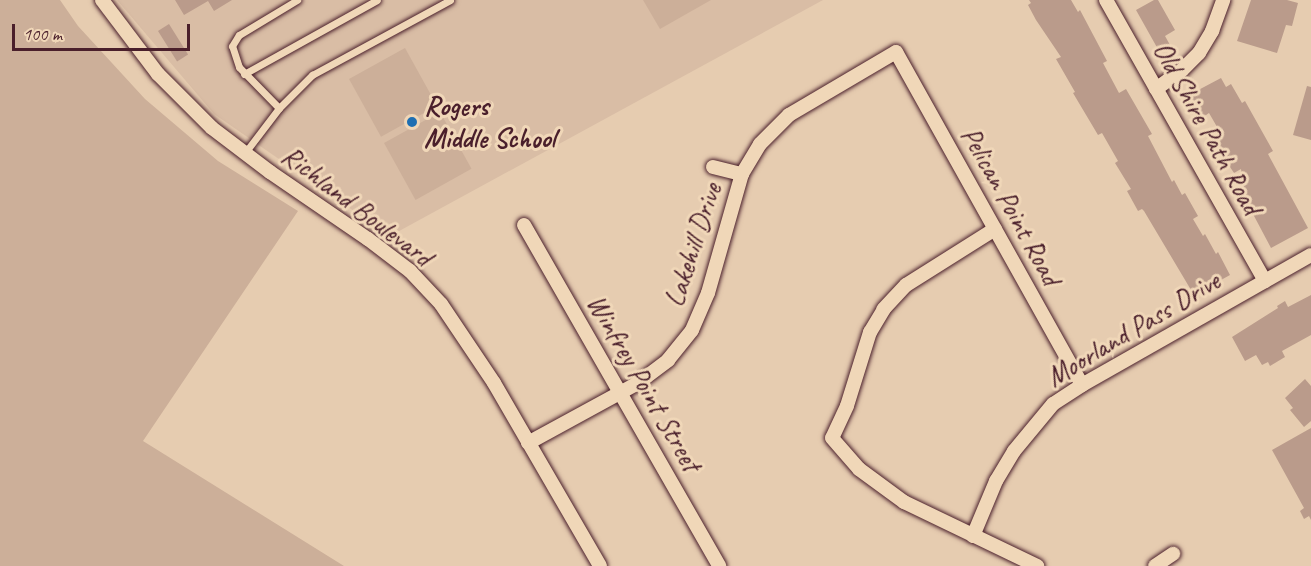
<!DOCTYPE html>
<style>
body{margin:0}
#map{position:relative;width:1311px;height:566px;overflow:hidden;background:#e6ccb0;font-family:Caveat,sans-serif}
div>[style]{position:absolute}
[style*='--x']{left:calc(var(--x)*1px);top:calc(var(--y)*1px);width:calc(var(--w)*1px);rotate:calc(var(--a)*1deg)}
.built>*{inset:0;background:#d9bda5}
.green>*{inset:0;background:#ccaf99;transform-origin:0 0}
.building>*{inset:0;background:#ba9b8b;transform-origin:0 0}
.roads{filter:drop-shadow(0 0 2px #4a1f2b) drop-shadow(0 0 2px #4a1f2b)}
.lane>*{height:7px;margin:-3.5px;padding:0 3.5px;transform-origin:3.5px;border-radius:3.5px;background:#f0d7b8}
.street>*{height:14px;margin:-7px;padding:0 7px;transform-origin:7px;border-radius:7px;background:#f0d7b8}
.dots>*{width:16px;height:16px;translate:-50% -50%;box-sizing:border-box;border:3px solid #f0d7b8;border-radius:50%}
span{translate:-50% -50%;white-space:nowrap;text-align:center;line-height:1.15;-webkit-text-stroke:6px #f0d7b8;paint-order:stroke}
.poi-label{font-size:28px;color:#4a1f2b;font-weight:700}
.left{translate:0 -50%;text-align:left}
.street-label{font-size:28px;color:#4a1f2b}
.scale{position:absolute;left:12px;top:24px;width:178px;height:27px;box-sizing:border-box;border:3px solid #4a1f2b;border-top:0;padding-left:8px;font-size:18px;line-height:21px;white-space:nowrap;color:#4a1f2b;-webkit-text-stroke:4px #f0d7b8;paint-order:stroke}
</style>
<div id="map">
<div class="built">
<i style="clip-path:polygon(117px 0,823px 0,390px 236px,214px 114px)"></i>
</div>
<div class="green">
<i style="clip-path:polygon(0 0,60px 0,78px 26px,145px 99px,218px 161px,298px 211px,143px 441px,344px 566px,0 566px)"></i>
<i style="clip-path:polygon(643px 0,711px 0,660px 29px)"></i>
<i style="left:405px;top:48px;width:66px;height:64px;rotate:61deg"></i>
<i style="left:440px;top:112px;width:65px;height:64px;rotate:61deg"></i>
</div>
<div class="building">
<i style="clip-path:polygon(175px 0,232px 0,214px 11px,208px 1px,184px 15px)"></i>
<i style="clip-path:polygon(1029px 0,1071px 0,1078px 12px,1080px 10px,1107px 61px,1103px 63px,1119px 93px,1126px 89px,1152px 134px,1148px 136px,1172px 182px,1174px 180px,1182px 195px,1185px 193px,1198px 216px,1193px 219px,1203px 236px,1205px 234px,1216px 254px,1218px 252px,1230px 275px,1194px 295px,1144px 211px,1142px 209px,1138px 211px,1127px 191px,1131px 189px,1115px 163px,1118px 161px,1102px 133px,1098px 135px,1073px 93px,1075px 92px,1056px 59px,1061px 57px,1036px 20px,1028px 5px,1031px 3px)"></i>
<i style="clip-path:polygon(1154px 0,1158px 0,1175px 30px,1165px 36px,1170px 45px,1159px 51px,1136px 10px)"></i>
<i style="clip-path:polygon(1251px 0,1287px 0,1298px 3px,1292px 26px,1286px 25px,1277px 53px,1237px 41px)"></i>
<i style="left:169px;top:24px;width:36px;height:13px;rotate:58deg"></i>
<i style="clip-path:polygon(1221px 78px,1226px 87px,1231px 84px,1242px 103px,1245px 101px,1273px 151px,1268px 154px,1308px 228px,1271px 248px,1244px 197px,1241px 169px,1234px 173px,1210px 137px,1220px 132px,1209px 113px,1200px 119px,1187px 96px)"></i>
<i style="clip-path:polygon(1307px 86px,1311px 87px,1311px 140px,1293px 135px)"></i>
<i style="clip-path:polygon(1311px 295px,1311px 335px,1282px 351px,1285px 357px,1270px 366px,1268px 362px,1262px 365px,1256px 355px,1245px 361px,1232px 337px,1278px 308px,1277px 306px,1285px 301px,1288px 307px)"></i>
<i style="clip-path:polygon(1305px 379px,1311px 386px,1311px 421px,1304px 427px,1290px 410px,1293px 408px,1285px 398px)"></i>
<i style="clip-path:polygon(1311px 428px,1311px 520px,1309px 516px,1304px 519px,1300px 511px,1304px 508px,1272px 450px)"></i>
</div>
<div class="roads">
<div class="lane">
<i style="--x:244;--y:74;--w:152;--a:-29.1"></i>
<i style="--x:279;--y:108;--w:47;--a:-45"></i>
<i style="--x:312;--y:75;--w:157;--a:-28.5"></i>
<i style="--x:244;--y:154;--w:58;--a:-52.7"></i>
<i style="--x:279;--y:108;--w:57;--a:-134.3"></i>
<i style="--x:239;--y:67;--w:22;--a:-108"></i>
<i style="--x:232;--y:46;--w:13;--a:-58"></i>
<i style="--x:239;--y:35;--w:68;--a:-31.1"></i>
</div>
<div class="street">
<i style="--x:102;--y:0;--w:93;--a:52.9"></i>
<i style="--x:158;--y:74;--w:76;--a:45"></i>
<i style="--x:212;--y:128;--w:73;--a:37.2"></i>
<i style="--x:270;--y:172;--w:119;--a:34.4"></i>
<i style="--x:368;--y:239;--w:53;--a:37.3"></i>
<i style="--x:410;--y:271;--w:45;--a:46.8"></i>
<i style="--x:441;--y:304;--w:95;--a:56.1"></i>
<i style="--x:494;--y:383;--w:211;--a:59.9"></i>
<i style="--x:1106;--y:0;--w:323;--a:60.5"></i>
<i style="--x:1156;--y:89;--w:32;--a:-36"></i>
<i style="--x:1182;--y:70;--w:24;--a:-45"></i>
<i style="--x:1199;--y:53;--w:26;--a:-59"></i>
<i style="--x:1212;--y:31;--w:33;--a:-70"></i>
<i style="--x:713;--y:167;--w:30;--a:14"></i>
<i style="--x:524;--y:225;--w:393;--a:60.2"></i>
<i style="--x:995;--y:229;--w:105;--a:147.8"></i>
<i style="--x:906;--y:285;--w:33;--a:133"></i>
<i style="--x:884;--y:309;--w:27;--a:121"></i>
<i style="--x:870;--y:332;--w:77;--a:107.3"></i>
<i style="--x:847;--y:406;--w:35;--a:115"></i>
<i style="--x:832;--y:438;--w:41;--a:48.9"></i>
<i style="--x:859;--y:469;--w:56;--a:36.3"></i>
<i style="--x:904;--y:502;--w:148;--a:25.7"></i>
<i style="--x:528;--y:443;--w:125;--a:-28.6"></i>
<i style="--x:638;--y:383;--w:38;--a:-37"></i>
<i style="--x:668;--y:360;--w:38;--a:-51"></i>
<i style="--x:692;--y:330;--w:40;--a:-66.6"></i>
<i style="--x:708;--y:293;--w:124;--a:-74.1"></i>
<i style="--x:742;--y:174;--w:35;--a:-59"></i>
<i style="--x:760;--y:144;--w:41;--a:-45"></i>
<i style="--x:789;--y:115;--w:124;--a:-30.5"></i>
<i style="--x:896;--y:52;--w:381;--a:60.8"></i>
<i style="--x:973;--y:536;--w:60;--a:-67.3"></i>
<i style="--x:996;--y:481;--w:35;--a:-59"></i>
<i style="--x:1014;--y:451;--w:61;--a:-50.3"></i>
<i style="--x:1053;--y:404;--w:35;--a:-33"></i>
<i style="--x:1082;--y:385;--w:263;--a:-29.6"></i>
<i style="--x:1155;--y:566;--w:22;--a:-34"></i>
</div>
</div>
<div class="dots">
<i style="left:412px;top:122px;background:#1f6fb2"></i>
</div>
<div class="poi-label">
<span class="left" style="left:424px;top:122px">Rogers<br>Middle School</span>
</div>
<div class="street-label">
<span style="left:1207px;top:128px;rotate:61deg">Old Shire Path Road</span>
<span style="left:357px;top:206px;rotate:37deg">Richland Boulevard</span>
<span style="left:1011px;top:206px;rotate:61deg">Pelican Point Road</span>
<span style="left:693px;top:245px;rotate:-72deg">Lakehill Drive</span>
<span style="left:1133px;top:329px;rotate:-31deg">Moorland Pass Drive</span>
<span style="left:644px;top:383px;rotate:60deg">Winfrey Point Street</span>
</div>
<div class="scale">100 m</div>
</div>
